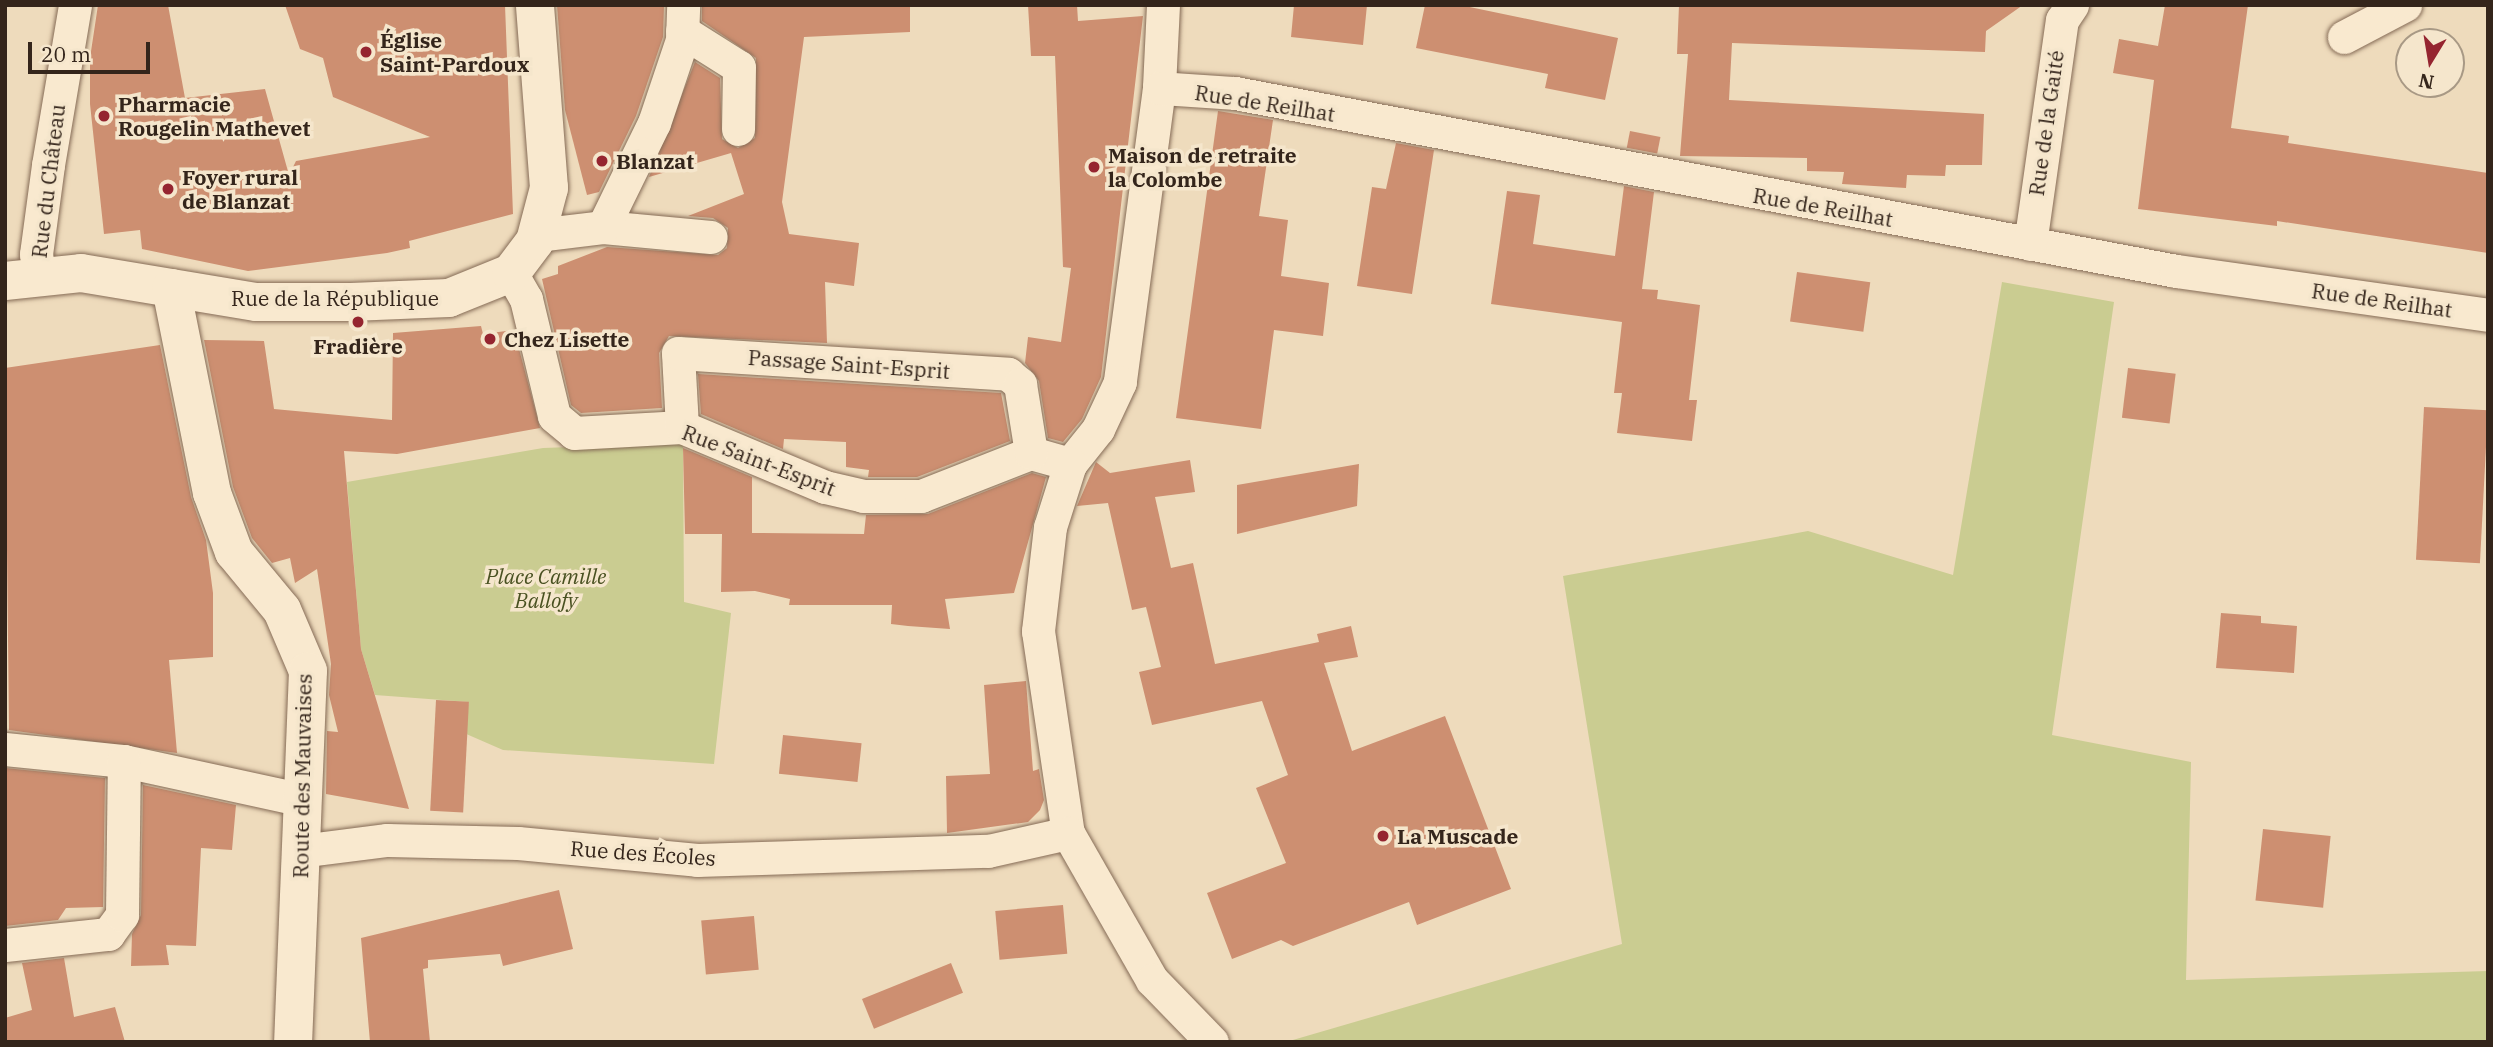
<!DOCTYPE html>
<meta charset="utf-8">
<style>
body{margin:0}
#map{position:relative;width:2493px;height:1047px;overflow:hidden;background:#eedbbc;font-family:"IBM Plex Serif",serif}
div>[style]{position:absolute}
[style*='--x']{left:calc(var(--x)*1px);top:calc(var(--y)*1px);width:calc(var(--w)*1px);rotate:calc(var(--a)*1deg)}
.green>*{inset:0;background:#cacc91}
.building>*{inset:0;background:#cd8f71;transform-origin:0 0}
.roads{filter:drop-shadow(0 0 2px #856b56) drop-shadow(0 0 2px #856b56)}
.street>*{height:33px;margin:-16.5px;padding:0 16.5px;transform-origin:16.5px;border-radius:16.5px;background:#f9e9cf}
.secondary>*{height:38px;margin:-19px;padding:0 19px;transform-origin:19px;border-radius:19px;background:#f9e9cf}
.dots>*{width:19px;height:19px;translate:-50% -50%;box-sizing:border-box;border:4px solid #f5e6cc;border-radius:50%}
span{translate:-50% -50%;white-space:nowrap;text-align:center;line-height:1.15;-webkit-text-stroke:7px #f5e6cc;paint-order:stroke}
.poi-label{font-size:21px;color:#34251b;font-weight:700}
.left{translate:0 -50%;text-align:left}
.street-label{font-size:21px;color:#34251b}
.park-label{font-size:21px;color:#495121;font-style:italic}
.frame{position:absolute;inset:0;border:7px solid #34251b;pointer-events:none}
.north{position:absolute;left:2395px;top:28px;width:70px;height:70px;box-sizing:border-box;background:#f5e6cc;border:2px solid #a89985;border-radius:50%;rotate:191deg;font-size:19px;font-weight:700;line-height:28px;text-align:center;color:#34251b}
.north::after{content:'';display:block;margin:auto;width:24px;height:32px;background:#952530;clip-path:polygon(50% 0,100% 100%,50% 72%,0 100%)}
.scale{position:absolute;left:28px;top:42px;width:122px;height:32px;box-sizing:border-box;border:4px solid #34251b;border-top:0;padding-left:9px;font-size:21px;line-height:24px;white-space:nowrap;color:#34251b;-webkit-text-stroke:5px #f5e6cc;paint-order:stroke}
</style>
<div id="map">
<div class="green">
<i style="clip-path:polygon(2002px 282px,2114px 302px,2052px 735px,2191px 762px,2186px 980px,2488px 971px,2488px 1042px,1286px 1042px,1622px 944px,1563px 576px,1808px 531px,1953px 575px)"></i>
<i style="clip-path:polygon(683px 443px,684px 602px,731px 613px,714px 764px,503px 750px,464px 733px,469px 702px,375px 695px,361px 649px,347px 482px,543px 448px)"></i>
</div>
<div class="building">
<i style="clip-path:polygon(98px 5px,168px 5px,185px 98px,265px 89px,289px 175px,296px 161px,430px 137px,333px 97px,323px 58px,300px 49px,285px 5px,505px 5px,513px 214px,409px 241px,410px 248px,387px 253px,248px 271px,142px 249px,140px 230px,104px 234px,90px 104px,90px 58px)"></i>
<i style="clip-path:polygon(557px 5px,664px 5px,663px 37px,636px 116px,599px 192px,587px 195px,565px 110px)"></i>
<i style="clip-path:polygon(702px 5px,910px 5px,910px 32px,804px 37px,782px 202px,789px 234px,859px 243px,854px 286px,825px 282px,827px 343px,669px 336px,659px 353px,662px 408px,581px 413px,571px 405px,542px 279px,558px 274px,558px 266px,607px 247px,718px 255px,727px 248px,728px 228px,713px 218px,688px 216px,744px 194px,731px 153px,649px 177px,695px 62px,720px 78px,722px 139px,738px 148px,755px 138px,756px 58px,702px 21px)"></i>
<i style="clip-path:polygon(1028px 5px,1077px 5px,1078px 21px,1143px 16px,1101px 377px,1082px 419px,1063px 442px,1048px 438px,1039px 381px,1025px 363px,1028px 337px,1061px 342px,1071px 268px,1063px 267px,1055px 56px,1031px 56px)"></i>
<i style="clip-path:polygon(1294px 5px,1367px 5px,1363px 45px,1291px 37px)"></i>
<i style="clip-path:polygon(1425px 5px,1460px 5px,1618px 38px,1605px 100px,1545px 88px,1548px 74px,1416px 48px)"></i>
<i style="clip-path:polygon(1679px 5px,2023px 5px,1986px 31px,1985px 52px,1732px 43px,1729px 100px,1984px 114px,1982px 165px,1946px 165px,1945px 176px,1907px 175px,1906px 188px,1842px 184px,1844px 172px,1807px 171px,1807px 158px,1680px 156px,1688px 54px,1677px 54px)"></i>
<i style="clip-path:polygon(2165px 5px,2248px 5px,2231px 128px,2289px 136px,2288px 143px,2488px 173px,2488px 253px,2277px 221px,2277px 226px,2138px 209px,2154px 80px,2113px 73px,2119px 39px,2158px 46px)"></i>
<i style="clip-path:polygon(1218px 111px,1273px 120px,1259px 216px,1288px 220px,1281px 276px,1329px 283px,1323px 336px,1274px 330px,1261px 429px,1176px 418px)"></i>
<i style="left:1630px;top:131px;width:31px;height:17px;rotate:11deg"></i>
<i style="clip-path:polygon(1396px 143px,1434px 150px,1412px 294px,1357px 286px,1372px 187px,1386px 189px)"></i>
<i style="clip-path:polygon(1624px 186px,1654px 192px,1642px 289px,1658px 290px,1657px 299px,1700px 305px,1689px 400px,1697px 400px,1692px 441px,1617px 433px,1622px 393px,1614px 393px,1622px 322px,1491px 304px,1507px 191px,1540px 195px,1533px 244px,1615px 256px)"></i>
<i style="left:1797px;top:272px;width:74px;height:50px;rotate:8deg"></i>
<i style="clip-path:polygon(481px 326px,483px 334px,514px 330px,540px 428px,397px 454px,344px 451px,361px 649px,409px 809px,326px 794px,327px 731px,338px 732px,329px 695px,331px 664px,317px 569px,295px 583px,290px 558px,272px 563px,252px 538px,233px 487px,204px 340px,264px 341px,274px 409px,392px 420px,393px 333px)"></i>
<i style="clip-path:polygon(160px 345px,191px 497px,206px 540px,213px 593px,213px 657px,169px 660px,177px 753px,9px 730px,5px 368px)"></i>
<i style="left:2128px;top:368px;width:48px;height:50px;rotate:7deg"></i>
<i style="clip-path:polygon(698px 374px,1001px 393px,1010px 441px,917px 477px,868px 477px,869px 470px,846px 467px,846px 442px,784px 439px,783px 449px,701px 414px)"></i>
<i style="left:2424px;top:407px;width:64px;height:153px;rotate:3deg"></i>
<i style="clip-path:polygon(683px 448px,752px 477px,752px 533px,864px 534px,866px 515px,928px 514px,1032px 473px,1046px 477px,1014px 593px,945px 599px,950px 629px,908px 626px,891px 624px,892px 605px,789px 605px,790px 599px,755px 591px,721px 592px,722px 534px,685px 534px)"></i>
<i style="clip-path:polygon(1190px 460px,1195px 492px,1155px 497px,1171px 568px,1193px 563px,1215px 664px,1319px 642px,1317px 634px,1351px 626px,1358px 657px,1324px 663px,1352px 751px,1445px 716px,1511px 889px,1417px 925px,1409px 902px,1293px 946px,1281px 940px,1232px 959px,1207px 893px,1286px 863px,1256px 788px,1288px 775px,1262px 701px,1152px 725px,1139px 672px,1161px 667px,1146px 607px,1132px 610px,1108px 503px,1077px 506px,1096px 462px,1110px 473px)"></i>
<i style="clip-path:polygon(1359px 464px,1357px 506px,1237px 534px,1237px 485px)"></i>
<i style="clip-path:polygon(2221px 613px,2261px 616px,2261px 623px,2297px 626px,2294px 673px,2216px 668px)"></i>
<i style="clip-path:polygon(1026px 681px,1033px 771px,1039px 769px,1044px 800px,1040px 810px,1028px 822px,947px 833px,946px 776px,990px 774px,984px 685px)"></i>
<i style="left:436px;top:700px;width:33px;height:111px;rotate:3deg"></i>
<i style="left:783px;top:735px;width:79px;height:39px;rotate:6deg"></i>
<i style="clip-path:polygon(5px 768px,105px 778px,103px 907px,66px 908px,58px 920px,5px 926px)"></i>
<i style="clip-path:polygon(143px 785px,236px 805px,232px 850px,201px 848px,196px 946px,166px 945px,169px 965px,131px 966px,132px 934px,141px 915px)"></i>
<i style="left:2263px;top:829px;width:68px;height:72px;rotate:6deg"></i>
<i style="clip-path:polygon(559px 890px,573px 949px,503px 966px,500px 954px,428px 960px,428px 968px,423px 969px,430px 1042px,370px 1042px,361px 938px)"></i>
<i style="left:1063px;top:905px;width:49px;height:68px;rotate:85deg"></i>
<i style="left:754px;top:916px;width:54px;height:53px;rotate:85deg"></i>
<i style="clip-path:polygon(64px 958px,74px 1017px,115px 1007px,125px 1042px,5px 1042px,5px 1018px,32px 1010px,22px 963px)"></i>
<i style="left:951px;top:963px;width:32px;height:96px;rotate:68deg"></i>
</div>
<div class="roads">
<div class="street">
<i style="--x:1163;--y:5;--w:83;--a:92.8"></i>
<i style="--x:1159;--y:88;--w:297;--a:97.6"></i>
<i style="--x:1120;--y:382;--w:52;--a:115.1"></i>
<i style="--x:1098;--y:429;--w:45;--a:128.7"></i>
<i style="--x:1070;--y:464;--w:66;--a:107.6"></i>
<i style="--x:1050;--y:527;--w:105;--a:96.6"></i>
<i style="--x:1038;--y:631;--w:204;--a:81.6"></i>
<i style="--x:1068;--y:833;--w:169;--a:60.3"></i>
<i style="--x:1152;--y:980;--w:86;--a:45.9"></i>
<i style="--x:682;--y:31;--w:67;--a:32.3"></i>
<i style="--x:739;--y:67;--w:62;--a:90.9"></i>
<i style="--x:2344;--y:37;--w:69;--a:-27.7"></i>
<i style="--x:1159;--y:88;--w:76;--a:3.8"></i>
<i style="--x:1235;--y:93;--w:958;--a:10.71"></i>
<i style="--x:2176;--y:271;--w:315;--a:8"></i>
<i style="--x:603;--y:227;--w:108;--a:5.3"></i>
<i style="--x:537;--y:235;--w:66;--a:-6.9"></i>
<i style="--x:603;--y:227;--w:116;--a:-63.9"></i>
<i style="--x:654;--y:123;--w:88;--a:-71.4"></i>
<i style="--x:682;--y:40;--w:35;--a:-88"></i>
<i style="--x:2030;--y:244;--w:226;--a:-81.9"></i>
<i style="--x:2062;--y:20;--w:18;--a:-56"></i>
<i style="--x:511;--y:273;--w:30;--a:60"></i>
<i style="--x:526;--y:299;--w:120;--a:76.5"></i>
<i style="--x:554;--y:416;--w:26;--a:40"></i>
<i style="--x:574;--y:433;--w:108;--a:-3.2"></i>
<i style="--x:682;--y:427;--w:155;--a:22.8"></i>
<i style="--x:825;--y:487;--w:39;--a:13"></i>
<i style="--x:863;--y:496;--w:58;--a:0"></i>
<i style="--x:921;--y:496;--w:118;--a:-21.4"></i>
<i style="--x:1031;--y:453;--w:41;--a:15.8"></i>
<i style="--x:39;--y:275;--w:21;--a:-98"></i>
<i style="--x:36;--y:254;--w:90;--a:-82.3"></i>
<i style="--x:48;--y:165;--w:162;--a:-80.4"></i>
<i style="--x:682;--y:427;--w:74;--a:-93.1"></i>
<i style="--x:678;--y:353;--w:331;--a:3.6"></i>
<i style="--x:1008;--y:374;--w:16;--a:40"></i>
<i style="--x:1020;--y:384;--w:70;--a:80.9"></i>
<i style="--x:5;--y:749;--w:120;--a:5.8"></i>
<i style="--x:124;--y:761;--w:183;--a:12.3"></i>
<i style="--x:300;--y:851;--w:88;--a:-7.2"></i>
<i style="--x:387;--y:840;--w:131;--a:1.3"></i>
<i style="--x:518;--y:843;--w:180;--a:5.4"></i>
<i style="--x:697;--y:860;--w:291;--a:-1.8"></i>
<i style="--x:988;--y:851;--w:82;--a:-12.7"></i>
<i style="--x:5;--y:945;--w:104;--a:-6.1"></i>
<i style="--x:108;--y:934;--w:24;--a:-54"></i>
<i style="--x:122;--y:915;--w:154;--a:-89.3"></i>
</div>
<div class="secondary">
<i style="--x:5;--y:281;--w:76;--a:-6"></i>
<i style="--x:81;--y:273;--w:177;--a:9.4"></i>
<i style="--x:256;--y:302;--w:95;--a:0"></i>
<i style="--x:351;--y:302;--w:98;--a:-2.3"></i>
<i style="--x:449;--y:298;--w:67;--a:-22"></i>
<i style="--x:511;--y:273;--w:40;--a:-53"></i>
<i style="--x:535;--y:241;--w:55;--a:-75.2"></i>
<i style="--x:549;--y:188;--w:184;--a:-94.4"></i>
<i style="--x:171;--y:288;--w:209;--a:78.7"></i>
<i style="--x:212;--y:493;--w:63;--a:69.6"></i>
<i style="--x:234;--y:552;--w:75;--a:50.4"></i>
<i style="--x:282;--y:610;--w:66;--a:66.9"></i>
<i style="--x:308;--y:671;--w:371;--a:92.3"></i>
</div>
</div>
<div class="dots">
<i style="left:366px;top:52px;background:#952530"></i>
<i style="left:104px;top:116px;background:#952530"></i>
<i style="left:602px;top:161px;background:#952530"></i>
<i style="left:1094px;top:167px;background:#952530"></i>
<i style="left:168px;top:189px;background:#952530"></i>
<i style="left:358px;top:322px;background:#952530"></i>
<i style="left:490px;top:339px;background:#952530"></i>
<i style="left:1383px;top:836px;background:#952530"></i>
</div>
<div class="poi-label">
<span class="left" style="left:380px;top:52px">Église<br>Saint-Pardoux</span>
<span class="left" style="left:118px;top:116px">Pharmacie<br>Rougelin Mathevet</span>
<span class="left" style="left:1108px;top:167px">Maison de retraite<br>la Colombe</span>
<span class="left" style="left:616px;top:161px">Blanzat</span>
<span class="left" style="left:182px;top:189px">Foyer rural<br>de Blanzat</span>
<span class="left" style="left:504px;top:339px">Chez Lisette</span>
<span style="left:358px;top:346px">Fradière</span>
<span class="left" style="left:1397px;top:836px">La Muscade</span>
</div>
<div class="street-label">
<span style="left:1265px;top:103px;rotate:9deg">Rue de Reilhat</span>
<span style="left:2046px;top:123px;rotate:-82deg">Rue de la Gaité</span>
<span style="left:48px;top:181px;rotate:-83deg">Rue du Château</span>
<span style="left:1823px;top:207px;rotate:10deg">Rue de Reilhat</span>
<span style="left:335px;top:298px">Rue de la République</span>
<span style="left:2382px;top:300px;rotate:8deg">Rue de Reilhat</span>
<span style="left:849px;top:364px;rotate:4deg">Passage Saint-Esprit</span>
<span style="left:759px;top:460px;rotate:21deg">Rue Saint-Esprit</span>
<span style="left:302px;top:776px;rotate:-89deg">Route des Mauvaises</span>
<span style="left:643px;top:853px;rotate:4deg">Rue des Écoles</span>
</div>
<div class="park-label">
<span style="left:546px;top:588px">Place Camille<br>Ballofy</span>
</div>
<div class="frame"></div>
<div class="north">N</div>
<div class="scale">20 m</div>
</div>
